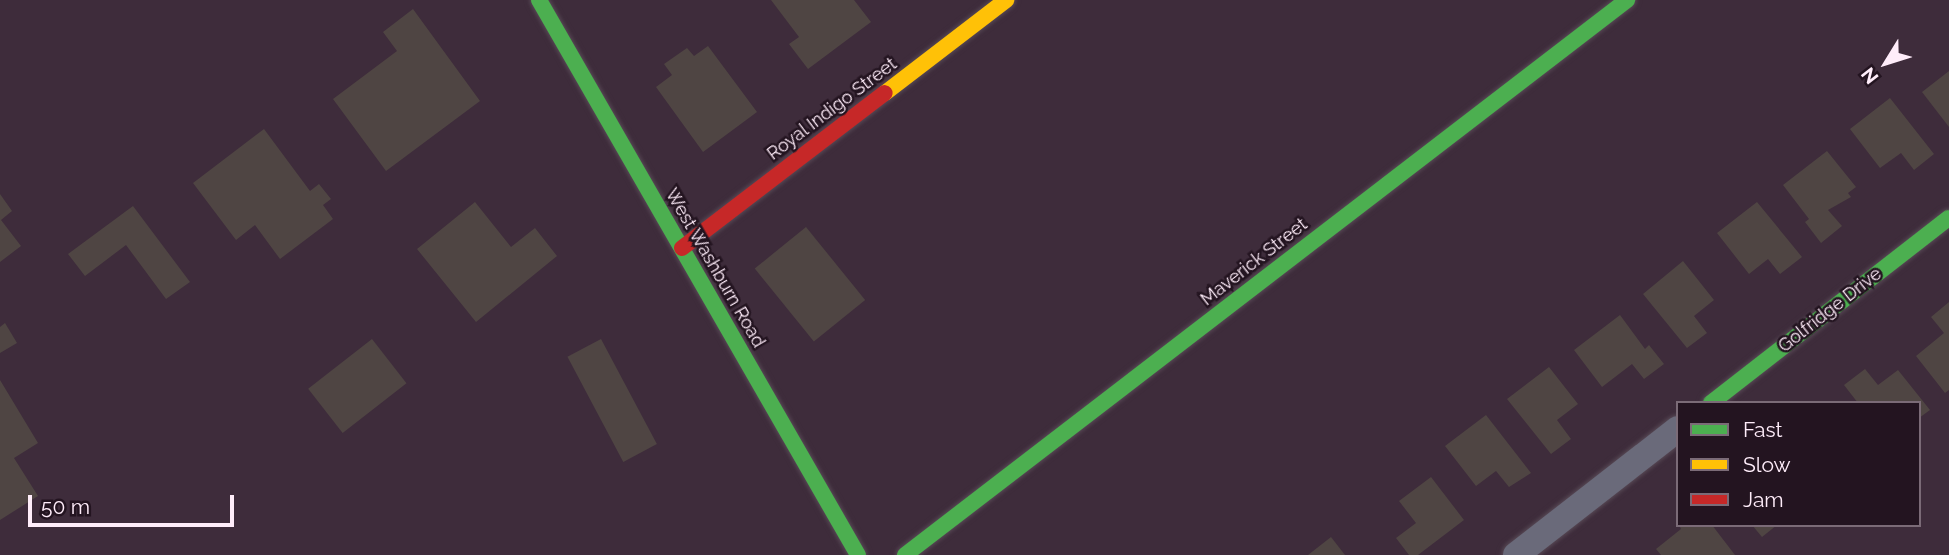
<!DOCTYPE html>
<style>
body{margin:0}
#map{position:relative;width:1949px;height:555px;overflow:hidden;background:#3e2c3b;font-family:Raleway,sans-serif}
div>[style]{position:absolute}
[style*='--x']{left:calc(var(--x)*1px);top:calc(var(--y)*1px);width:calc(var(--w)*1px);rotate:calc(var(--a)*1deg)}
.building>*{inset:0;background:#4f4543;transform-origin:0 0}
.roads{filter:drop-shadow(0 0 2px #574955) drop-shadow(0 0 2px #574955)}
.street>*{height:26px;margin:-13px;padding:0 13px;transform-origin:13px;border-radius:13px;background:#6a6a7a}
.fast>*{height:16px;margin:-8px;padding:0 8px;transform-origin:8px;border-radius:8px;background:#4caf50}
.slow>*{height:16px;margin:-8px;padding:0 8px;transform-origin:8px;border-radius:8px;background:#ffc107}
.jam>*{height:16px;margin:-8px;padding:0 8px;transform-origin:8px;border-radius:8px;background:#c62828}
span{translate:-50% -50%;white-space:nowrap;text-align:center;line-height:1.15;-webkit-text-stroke:5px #231420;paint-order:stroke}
.street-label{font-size:18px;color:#ffedfa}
.legend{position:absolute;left:1676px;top:401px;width:245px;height:126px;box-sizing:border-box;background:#231420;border:2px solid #7b6b77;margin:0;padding:9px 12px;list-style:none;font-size:21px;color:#ffedfa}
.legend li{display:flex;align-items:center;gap:14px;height:35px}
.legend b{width:35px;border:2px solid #7b6b77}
.north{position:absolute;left:1851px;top:28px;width:70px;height:70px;-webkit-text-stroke:5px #231420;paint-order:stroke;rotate:232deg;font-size:19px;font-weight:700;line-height:28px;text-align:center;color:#ffedfa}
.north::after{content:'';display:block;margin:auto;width:24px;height:32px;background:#ffedfa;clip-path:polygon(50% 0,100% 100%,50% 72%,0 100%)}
.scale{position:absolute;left:28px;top:495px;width:206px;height:32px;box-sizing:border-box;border:4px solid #ffedfa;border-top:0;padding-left:9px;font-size:21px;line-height:24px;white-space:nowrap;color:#ffedfa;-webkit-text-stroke:5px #231420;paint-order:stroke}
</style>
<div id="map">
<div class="building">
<i style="clip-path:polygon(771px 0,854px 0,871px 22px,808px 69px,789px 44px,799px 37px)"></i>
<i style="clip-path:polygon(413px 9px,480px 101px,386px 171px,333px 99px,397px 51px,383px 32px)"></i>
<i style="clip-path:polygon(708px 46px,757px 112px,703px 152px,656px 87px,672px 75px,664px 64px,687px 48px,694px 56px)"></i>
<i style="clip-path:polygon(1949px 71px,1949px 127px,1922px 92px)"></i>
<i style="clip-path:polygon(1890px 98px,1934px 154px,1914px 170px,1901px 153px,1880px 168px,1850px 129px)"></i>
<i style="clip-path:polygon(264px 129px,310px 191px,319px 184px,331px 199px,323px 205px,333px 219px,280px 259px,255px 225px,236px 240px,193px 183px)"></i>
<i style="clip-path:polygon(1827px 151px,1856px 187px,1848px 193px,1851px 197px,1828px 210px,1842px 226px,1821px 243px,1805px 222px,1809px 219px,1783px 185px)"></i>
<i style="clip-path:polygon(0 194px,12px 211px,1px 220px,21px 246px,0 262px)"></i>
<i style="clip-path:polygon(475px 202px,511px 247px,535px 228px,557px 256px,476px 322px,417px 249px)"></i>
<i style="clip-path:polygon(1757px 202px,1802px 257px,1780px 274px,1768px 259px,1749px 274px,1717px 233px)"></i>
<i style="clip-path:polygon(133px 206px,190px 282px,166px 299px,126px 245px,85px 276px,68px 254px)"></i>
<i style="left:806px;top:227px;width:94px;height:66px;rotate:51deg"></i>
<i style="clip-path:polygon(1683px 261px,1714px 300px,1694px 316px,1707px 333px,1687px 348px,1643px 294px)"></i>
<i style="clip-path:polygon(1949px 302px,1949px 390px,1945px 393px,1916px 356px,1944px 333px,1931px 317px)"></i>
<i style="clip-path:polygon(1620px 315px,1645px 349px,1649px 345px,1664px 364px,1644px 379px,1632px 364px,1602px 387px,1574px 350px)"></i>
<i style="clip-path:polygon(5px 323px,17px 343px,0 353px,0 327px)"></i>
<i style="left:372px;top:339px;width:56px;height:81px;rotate:52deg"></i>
<i style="left:601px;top:339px;width:119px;height:38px;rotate:62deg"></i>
<i style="clip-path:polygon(1549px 367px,1578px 404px,1557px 420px,1571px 439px,1551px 454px,1507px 399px)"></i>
<i style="clip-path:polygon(1865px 369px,1878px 385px,1898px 370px,1930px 410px,1919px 418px,1919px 403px,1858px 403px,1844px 385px)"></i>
<i style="clip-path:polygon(0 380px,38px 443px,14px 458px,38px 496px,0 520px)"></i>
<i style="clip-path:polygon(1486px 415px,1531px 473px,1509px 487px,1496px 471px,1476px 486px,1445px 446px)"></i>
<i style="clip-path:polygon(1431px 477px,1464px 520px,1418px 555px,1409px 555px,1396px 538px,1416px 523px,1399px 501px)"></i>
<i style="clip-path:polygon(1679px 525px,1712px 525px,1735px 555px,1661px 555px,1656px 549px,1681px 529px)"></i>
<i style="clip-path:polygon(1752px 525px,1777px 525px,1762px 537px)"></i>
<i style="clip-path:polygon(1331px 537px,1345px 555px,1308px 555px)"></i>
</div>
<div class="roads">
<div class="street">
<i style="--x:1516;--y:555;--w:205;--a:-37.9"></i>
</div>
<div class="fast">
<i style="--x:539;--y:0;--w:640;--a:60.11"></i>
<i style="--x:1711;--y:403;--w:301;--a:-37.9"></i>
<i style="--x:905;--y:555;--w:911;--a:-37.55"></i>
</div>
<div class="slow">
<i style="--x:885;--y:93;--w:153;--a:-37.5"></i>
</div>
<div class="jam">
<i style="--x:682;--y:248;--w:255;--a:-37.4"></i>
</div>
</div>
<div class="street-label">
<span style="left:832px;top:109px;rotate:-37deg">Royal Indigo Street</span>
<span style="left:1254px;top:262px;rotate:-38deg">Maverick Street</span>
<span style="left:715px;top:268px;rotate:60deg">West Washburn Road</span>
<span style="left:1830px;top:310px;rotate:-38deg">Golfridge Drive</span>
</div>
<ul class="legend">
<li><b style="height:9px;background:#4caf50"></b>Fast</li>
<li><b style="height:9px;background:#ffc107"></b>Slow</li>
<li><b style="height:9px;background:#c62828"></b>Jam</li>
</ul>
<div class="north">N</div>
<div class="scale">50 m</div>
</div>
